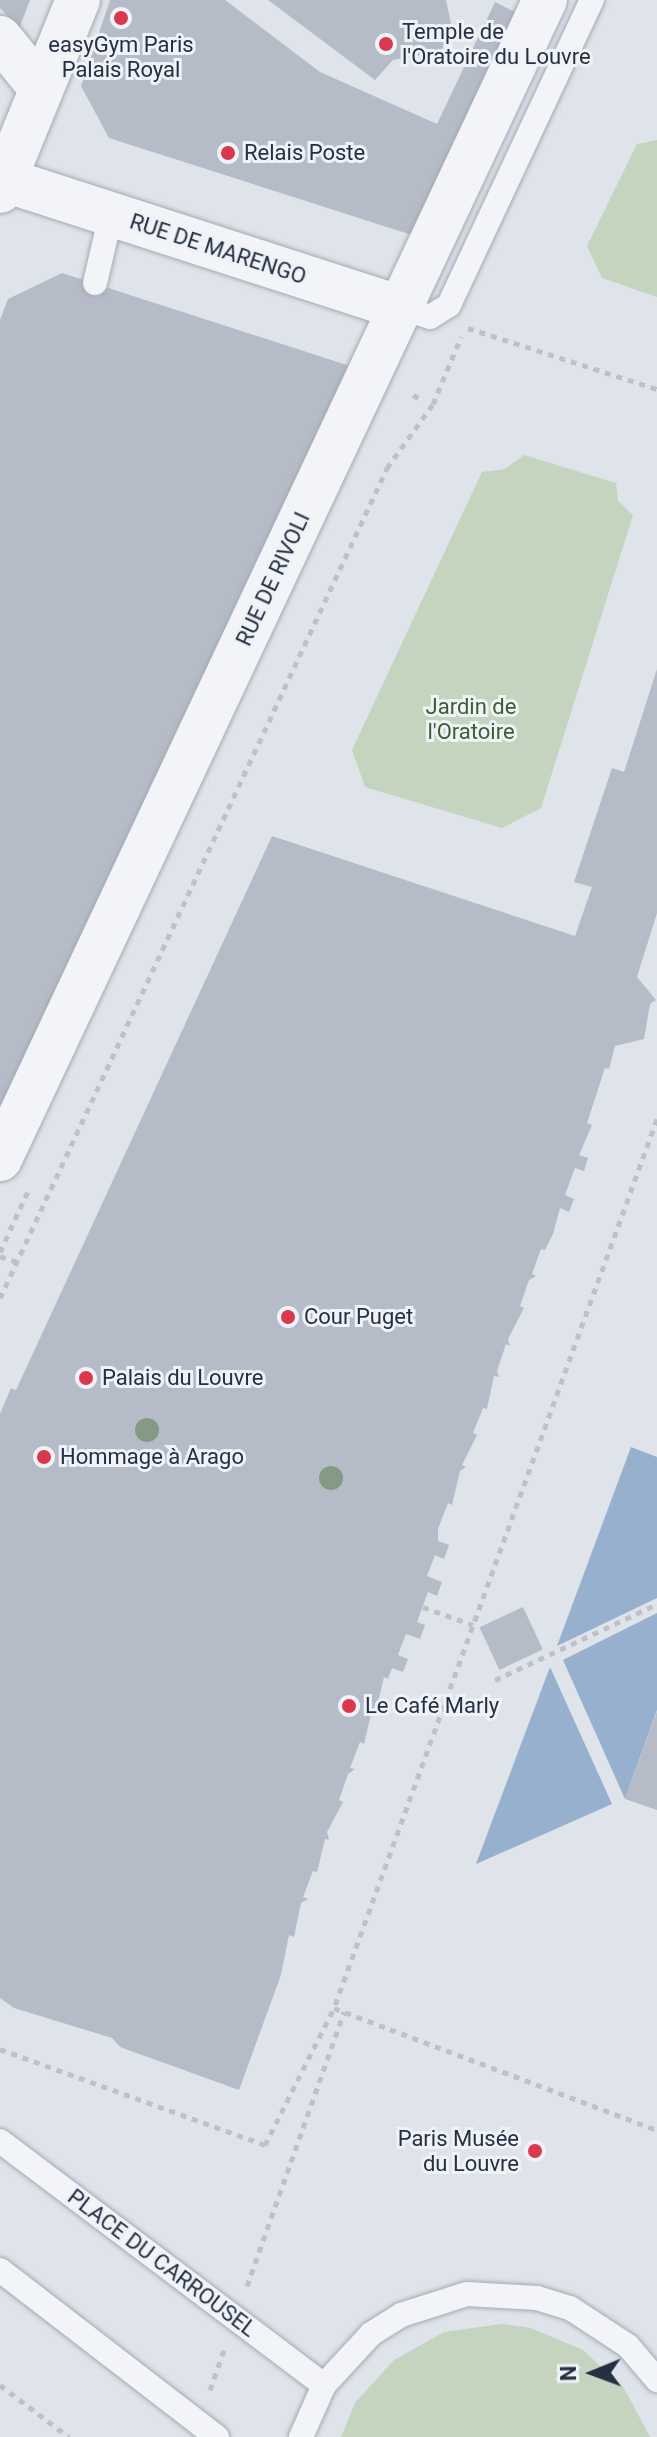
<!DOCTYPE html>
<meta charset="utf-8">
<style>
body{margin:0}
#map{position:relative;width:657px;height:2437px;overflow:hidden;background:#dfe3ea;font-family:Roboto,sans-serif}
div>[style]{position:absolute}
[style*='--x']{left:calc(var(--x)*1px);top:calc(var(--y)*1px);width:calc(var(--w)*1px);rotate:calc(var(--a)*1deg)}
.green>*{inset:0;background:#c4d4bf}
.water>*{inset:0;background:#97b0cd}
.building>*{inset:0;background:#b6bcc7;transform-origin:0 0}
.path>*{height:5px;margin-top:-2.5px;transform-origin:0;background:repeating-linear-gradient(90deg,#bdc1c9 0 6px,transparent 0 12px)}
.roads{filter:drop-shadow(0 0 2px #a4aab4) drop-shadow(0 0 2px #a4aab4)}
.service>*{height:24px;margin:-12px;padding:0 12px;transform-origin:12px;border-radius:12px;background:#f2f4f8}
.minor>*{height:44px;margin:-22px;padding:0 22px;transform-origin:22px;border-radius:22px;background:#f2f4f8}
.tertiary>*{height:44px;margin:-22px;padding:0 22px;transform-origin:22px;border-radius:22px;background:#f2f4f8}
.trees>*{width:24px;height:24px;margin:-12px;border-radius:50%;background:#849a85}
.dots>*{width:22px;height:22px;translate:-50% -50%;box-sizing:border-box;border:4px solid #eff2f7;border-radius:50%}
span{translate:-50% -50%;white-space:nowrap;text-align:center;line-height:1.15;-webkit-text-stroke:6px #eff2f7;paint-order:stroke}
.poi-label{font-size:22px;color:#263042}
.left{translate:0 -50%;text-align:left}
.right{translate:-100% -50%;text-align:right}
.street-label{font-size:22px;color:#263042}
.park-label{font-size:22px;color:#3a5f32}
.north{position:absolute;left:553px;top:2333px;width:80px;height:80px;-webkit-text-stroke:6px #eff2f7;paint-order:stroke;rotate:269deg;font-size:22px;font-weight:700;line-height:32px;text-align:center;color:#263042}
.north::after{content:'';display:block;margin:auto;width:28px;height:36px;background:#263042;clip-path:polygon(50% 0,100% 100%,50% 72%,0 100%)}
</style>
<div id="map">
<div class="green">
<i style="clip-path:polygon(657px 140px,657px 297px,602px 278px,587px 246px,637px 144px)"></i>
<i style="clip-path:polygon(524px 455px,616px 483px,618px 501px,633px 515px,541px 808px,502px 828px,365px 787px,352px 750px,482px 472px,505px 469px)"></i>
<i style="clip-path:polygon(502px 2324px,531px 2328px,583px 2350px,624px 2388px,650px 2437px,341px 2437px,355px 2403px,394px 2360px,444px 2332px)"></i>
</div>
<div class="water">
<i style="clip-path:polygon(631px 1447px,657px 1457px,657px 1598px,557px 1646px)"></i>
<i style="clip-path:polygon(657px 1613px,657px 1710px,625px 1799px,563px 1660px)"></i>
<i style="clip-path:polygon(550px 1667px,612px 1804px,476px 1864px)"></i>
</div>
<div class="building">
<i style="clip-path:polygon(0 0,30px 0,19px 29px,0 8px)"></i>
<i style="clip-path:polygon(110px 0,225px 0,320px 72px,437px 124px,495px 2px,517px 13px,412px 235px,109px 138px,81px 86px)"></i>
<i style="clip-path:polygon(268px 0,446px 0,452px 28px,438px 58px,427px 54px,393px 60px,375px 80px)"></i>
<i style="clip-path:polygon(62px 273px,350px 366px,0 1113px,0 320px,8px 299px)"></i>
<i style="clip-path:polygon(657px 669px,657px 913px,637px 977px,656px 1000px,650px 1004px,644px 1039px,615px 1046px,609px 1069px,605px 1068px,587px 1123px,592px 1125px,579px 1155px,588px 1158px,584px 1171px,575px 1168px,565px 1195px,574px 1199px,569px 1212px,560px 1208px,553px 1234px,545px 1250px,541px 1249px,532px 1274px,536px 1276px,529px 1280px,520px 1306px,524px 1308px,508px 1339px,510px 1346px,506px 1344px,497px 1371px,499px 1377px,494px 1376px,487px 1409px,483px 1408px,473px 1433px,477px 1435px,462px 1465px,466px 1467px,460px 1471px,452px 1505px,448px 1503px,438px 1529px,438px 1541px,449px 1545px,444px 1559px,435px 1555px,427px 1576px,442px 1582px,437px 1596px,428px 1592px,417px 1622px,425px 1625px,420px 1639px,406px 1634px,398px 1655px,408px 1659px,403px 1672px,392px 1668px,388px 1679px,384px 1677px,376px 1711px,372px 1710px,364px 1744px,360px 1742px,350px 1768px,355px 1769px,348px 1774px,339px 1800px,343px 1802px,327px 1832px,329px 1840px,325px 1839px,317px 1872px,313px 1871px,303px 1897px,308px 1899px,301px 1903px,294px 1937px,289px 1935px,281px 1975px,239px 2090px,120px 2047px,112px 2038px,14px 2008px,0 1998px,0 1414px,11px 1388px,16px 1390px,272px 836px,575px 936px,592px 887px,574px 882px,612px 768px,624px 772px)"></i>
<i style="left:523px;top:1607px;width:47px;height:48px;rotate:65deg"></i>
<i style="clip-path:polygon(657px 1711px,657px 1810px,625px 1799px)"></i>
</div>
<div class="path">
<i style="--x:468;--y:328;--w:199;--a:17.9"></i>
<i style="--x:413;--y:395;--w:9;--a:27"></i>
<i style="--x:657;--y:1119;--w:946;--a:109.97"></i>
<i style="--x:334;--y:2008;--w:345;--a:20.7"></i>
<i style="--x:0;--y:1252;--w:67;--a:-65.3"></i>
<i style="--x:0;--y:1256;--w:18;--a:19"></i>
<i style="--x:0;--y:1298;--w:916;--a:-65"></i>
<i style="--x:387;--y:468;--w:79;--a:-54.3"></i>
<i style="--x:433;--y:404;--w:73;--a:-67.3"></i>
<i style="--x:423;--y:1607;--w:53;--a:19.8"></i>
<i style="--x:495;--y:1680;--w:179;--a:-25.1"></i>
<i style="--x:0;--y:2049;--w:282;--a:19.9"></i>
<i style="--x:265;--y:2145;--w:153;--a:-63.3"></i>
<i style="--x:247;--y:2286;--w:291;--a:-70.5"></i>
<i style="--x:0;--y:2385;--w:86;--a:37"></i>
<i style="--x:210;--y:2390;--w:42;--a:-70.7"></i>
</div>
<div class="roads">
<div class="service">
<i style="--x:95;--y:283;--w:71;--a:-76.9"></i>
<i style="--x:401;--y:308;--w:30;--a:17"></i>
<i style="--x:430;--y:317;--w:22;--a:-32"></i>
<i style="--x:449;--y:305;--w:337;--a:-64.9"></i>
<i style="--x:0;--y:2141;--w:406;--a:37"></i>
<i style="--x:0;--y:2270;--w:274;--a:37.6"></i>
<i style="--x:301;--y:2437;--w:57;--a:-66.1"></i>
<i style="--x:324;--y:2385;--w:69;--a:-47.3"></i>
<i style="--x:371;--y:2334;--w:36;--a:-32"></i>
<i style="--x:401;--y:2315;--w:69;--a:-17.7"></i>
<i style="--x:467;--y:2294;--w:70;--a:3.3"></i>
<i style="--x:537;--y:2298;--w:34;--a:17"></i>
<i style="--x:570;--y:2308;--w:69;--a:33.2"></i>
<i style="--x:628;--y:2346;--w:45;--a:49.5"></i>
</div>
<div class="minor">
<i style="--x:0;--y:38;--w:62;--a:50.9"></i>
<i style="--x:5;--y:180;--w:416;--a:17.9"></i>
<i style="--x:0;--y:1159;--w:1281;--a:-64.82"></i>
</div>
<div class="tertiary">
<i style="--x:0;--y:191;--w:206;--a:-67.8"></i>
</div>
</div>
<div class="trees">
<i style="left:147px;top:1430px"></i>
<i style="left:331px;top:1478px"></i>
</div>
<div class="dots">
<i style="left:121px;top:18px;background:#da384d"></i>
<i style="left:386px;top:44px;background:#da384d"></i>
<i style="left:228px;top:153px;background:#da384d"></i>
<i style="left:288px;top:1317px;background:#da384d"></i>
<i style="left:86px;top:1378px;background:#da384d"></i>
<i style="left:44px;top:1457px;background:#da384d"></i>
<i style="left:349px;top:1706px;background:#da384d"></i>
<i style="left:535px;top:2151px;background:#da384d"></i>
</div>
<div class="poi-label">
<span class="left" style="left:402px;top:44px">Temple de<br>l'Oratoire du Louvre</span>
<span style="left:121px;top:57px">easyGym Paris<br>Palais Royal</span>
<span class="left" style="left:244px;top:153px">Relais Poste</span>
<span class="left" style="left:304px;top:1317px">Cour Puget</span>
<span class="left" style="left:102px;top:1378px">Palais du Louvre</span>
<span class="left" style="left:60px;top:1457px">Hommage à Arago</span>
<span class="left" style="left:365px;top:1706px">Le Café Marly</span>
<span class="right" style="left:519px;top:2151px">Paris Musée<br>du Louvre</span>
</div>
<div class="street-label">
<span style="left:218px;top:249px;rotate:18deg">RUE DE MARENGO</span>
<span style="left:273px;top:579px;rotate:-65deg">RUE DE RIVOLI</span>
<span style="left:162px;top:2263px;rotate:37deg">PLACE DU CARROUSEL</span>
</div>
<div class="park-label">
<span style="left:471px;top:719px">Jardin de<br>l'Oratoire</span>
</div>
<div class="north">N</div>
</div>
